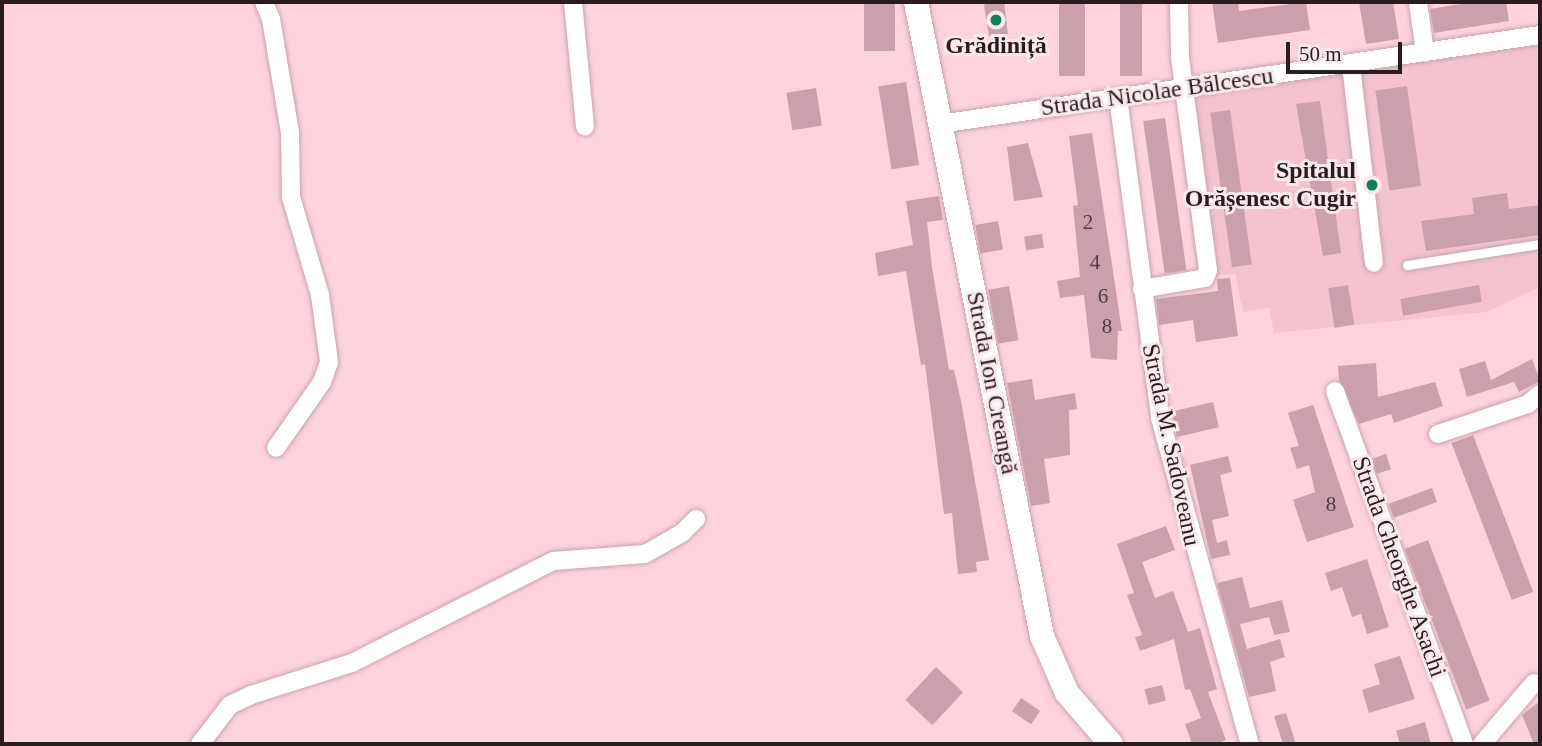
<!DOCTYPE html>
<meta charset="utf-8">
<style>
body{margin:0}
#map{position:relative;width:1542px;height:746px;overflow:hidden;background:#fed3de;font-family:"Times New Roman",serif}
div>[style]{position:absolute}
[style*='--x']{left:calc(var(--x)*1px);top:calc(var(--y)*1px);width:calc(var(--w)*1px);rotate:calc(var(--a)*1deg)}
.built>*{inset:0;background:#f4c3d0}
.building>*{inset:0;background:#c9a0ab;transform-origin:0 0}
.roads{filter:drop-shadow(0 0 2px #caa2ad) drop-shadow(0 0 2px #caa2ad)}
.lane>*{height:9px;margin:-4.5px;padding:0 4.5px;transform-origin:4.5px;border-radius:4.5px;background:#fff}
.street>*{height:18px;margin:-9px;padding:0 9px;transform-origin:9px;border-radius:9px;background:#fff}
.secondary>*{height:24px;margin:-12px;padding:0 12px;transform-origin:12px;border-radius:12px;background:#fff}
.dots>*{width:19px;height:19px;translate:-50% -50%;box-sizing:border-box;border:4px solid #fae8ec;border-radius:50%}
span{translate:-50% -50%;white-space:nowrap;text-align:center;line-height:1.15;-webkit-text-stroke:6px #fae8ec;paint-order:stroke}
.number-label{font-size:21px;color:#523c42}
.number-label span{-webkit-text-stroke-width:0}
.poi-label{font-size:24px;color:#2a1b1f;font-weight:700}
.right{translate:-100% -50%;text-align:right}
.street-label{font-size:24px;color:#2a1b1f}
.frame{position:absolute;inset:0;border:4px solid #2a1b1f;pointer-events:none}
.scale{position:absolute;left:1286px;top:42px;width:116px;height:32px;box-sizing:border-box;border:4px solid #2a1b1f;border-top:0;padding-left:9px;font-size:21px;line-height:24px;white-space:nowrap;color:#2a1b1f;-webkit-text-stroke:5px #fae8ec;paint-order:stroke}
</style>
<div id="map">
<div class="built">
<i style="clip-path:polygon(1540px 44px,1540px 287px,1487px 312px,1274px 333px,1269px 308px,1243px 312px,1235px 274px,1215px 276px,1193px 95px)"></i>
</div>
<div class="building">
<i style="left:864px;top:2px;width:31px;height:49px"></i>
<i style="clip-path:polygon(991px 2px,1004px 2px,1008px 34px,989px 36px,984px 5px)"></i>
<i style="left:1059px;top:2px;width:26px;height:74px"></i>
<i style="left:1120px;top:2px;width:22px;height:74px"></i>
<i style="clip-path:polygon(1212px 2px,1238px 2px,1239px 11px,1306px 2px,1310px 30px,1218px 43px)"></i>
<i style="clip-path:polygon(1359px 2px,1393px 2px,1399px 39px,1366px 44px)"></i>
<i style="clip-path:polygon(1473px 2px,1506px 2px,1509px 21px,1434px 33px,1430px 9px)"></i>
<i style="left:906px;top:82px;width:84px;height:28px;rotate:81deg"></i>
<i style="left:1407px;top:86px;width:101px;height:32px;rotate:82deg"></i>
<i style="left:816px;top:88px;width:38px;height:30px;rotate:81deg"></i>
<i style="clip-path:polygon(1320px 101px,1341px 253px,1323px 256px,1296px 104px)"></i>
<i style="left:1230px;top:110px;width:156px;height:20px;rotate:82deg"></i>
<i style="left:1165px;top:118px;width:154px;height:22px;rotate:82deg"></i>
<i style="clip-path:polygon(1092px 133px,1122px 331px,1118px 331px,1117px 360px,1091px 358px,1084px 295px,1060px 298px,1057px 281px,1080px 277px,1073px 206px,1078px 205px,1069px 136px)"></i>
<i style="clip-path:polygon(1028px 143px,1043px 197px,1014px 201px,1007px 147px)"></i>
<i style="clip-path:polygon(1507px 193px,1509px 209px,1540px 205px,1540px 235px,1426px 251px,1421px 221px,1474px 214px,1472px 198px)"></i>
<i style="clip-path:polygon(939px 196px,943px 220px,927px 222px,932px 267px,949px 370px,954px 370px,961px 401px,989px 560px,976px 562px,977px 572px,958px 574px,952px 513px,944px 514px,925px 364px,921px 365px,906px 271px,878px 276px,875px 253px,913px 245px,906px 201px)"></i>
<i style="left:998px;top:221px;width:29px;height:23px;rotate:80deg"></i>
<i style="left:1042px;top:234px;width:14px;height:18px;rotate:82deg"></i>
<i style="clip-path:polygon(1230px 278px,1238px 336px,1196px 342px,1193px 320px,1159px 325px,1156px 299px,1218px 291px,1217px 279px)"></i>
<i style="left:1348px;top:285px;width:40px;height:20px;rotate:81deg"></i>
<i style="left:1479px;top:285px;width:17px;height:80px;rotate:80deg"></i>
<i style="left:1009px;top:286px;width:55px;height:21px;rotate:80deg"></i>
<i style="clip-path:polygon(1532px 359px,1540px 381px,1519px 392px,1514px 382px,1467px 397px,1459px 369px,1485px 361px,1491px 380px)"></i>
<i style="clip-path:polygon(1376px 363px,1378px 397px,1435px 382px,1443px 406px,1394px 423px,1391px 414px,1359px 424px,1339px 381px,1338px 366px)"></i>
<i style="clip-path:polygon(1032px 379px,1035px 400px,1075px 393px,1077px 409px,1069px 410px,1070px 455px,1044px 459px,1050px 503px,1031px 506px,1007px 383px)"></i>
<i style="left:1213px;top:402px;width:26px;height:43px;rotate:77deg"></i>
<i style="clip-path:polygon(1313px 405px,1354px 527px,1307px 542px,1293px 500px,1315px 492px,1309px 465px,1297px 469px,1290px 448px,1299px 446px,1288px 413px)"></i>
<i style="left:1473px;top:435px;width:168px;height:23px;rotate:69deg"></i>
<i style="left:1386px;top:454px;width:16px;height:15px;rotate:72deg"></i>
<i style="clip-path:polygon(1228px 456px,1232px 472px,1220px 475px,1229px 516px,1212px 520px,1217px 543px,1227px 540px,1230px 555px,1211px 559px,1190px 465px)"></i>
<i style="left:1432px;top:488px;width:15px;height:46px;rotate:70deg"></i>
<i style="clip-path:polygon(1166px 526px,1175px 550px,1142px 562px,1155px 598px,1173px 591px,1188px 632px,1200px 628px,1217px 689px,1208px 692px,1226px 740px,1215px 744px,1192px 744px,1185px 724px,1201px 718px,1190px 689px,1185px 690px,1174px 639px,1140px 651px,1135px 637px,1142px 635px,1127px 595px,1134px 593px,1117px 544px)"></i>
<i style="left:1428px;top:540px;width:172px;height:25px;rotate:69deg"></i>
<i style="clip-path:polygon(1367px 559px,1389px 627px,1367px 634px,1361px 614px,1352px 617px,1342px 587px,1331px 591px,1325px 573px)"></i>
<i style="clip-path:polygon(1242px 577px,1250px 608px,1282px 600px,1290px 632px,1274px 635px,1269px 617px,1240px 624px,1247px 649px,1280px 639px,1285px 657px,1270px 662px,1276px 691px,1249px 697px,1217px 583px)"></i>
<i style="clip-path:polygon(1400px 656px,1415px 699px,1369px 713px,1362px 690px,1380px 684px,1374px 664px)"></i>
<i style="left:936px;top:667px;width:37px;height:45px;rotate:43deg"></i>
<i style="left:1162px;top:685px;width:16px;height:18px;rotate:76deg"></i>
<i style="left:1021px;top:698px;width:23px;height:16px;rotate:34deg"></i>
<i style="clip-path:polygon(1540px 701px,1540px 744px,1534px 744px,1522px 715px)"></i>
<i style="clip-path:polygon(1286px 713px,1296px 744px,1283px 744px,1274px 716px)"></i>
<i style="clip-path:polygon(1425px 722px,1431px 744px,1400px 744px,1396px 731px)"></i>
</div>
<div class="roads">
<div class="lane">
<i style="--x:1407;--y:265;--w:135;--a:-9"></i>
</div>
<div class="street">
<i style="--x:264;--y:2;--w:18;--a:68"></i>
<i style="--x:271;--y:19;--w:115;--a:80.5"></i>
<i style="--x:290;--y:132;--w:65;--a:89.1"></i>
<i style="--x:291;--y:197;--w:102;--a:73.5"></i>
<i style="--x:320;--y:295;--w:68;--a:82.3"></i>
<i style="--x:329;--y:362;--w:21;--a:109"></i>
<i style="--x:322;--y:382;--w:80;--a:124.9"></i>
<i style="--x:573;--y:2;--w:125;--a:84.5"></i>
<i style="--x:1418;--y:2;--w:51;--a:82.2"></i>
<i style="--x:1351;--y:65;--w:199;--a:83.4"></i>
<i style="--x:1118;--y:97;--w:324;--a:82.5"></i>
<i style="--x:1160;--y:418;--w:338;--a:74.6"></i>
<i style="--x:940;--y:124;--w:607;--a:-8.44"></i>
<i style="--x:1142;--y:289;--w:64;--a:-9.9"></i>
<i style="--x:1205;--y:278;--w:9;--a:-69"></i>
<i style="--x:1208;--y:270;--w:215;--a:-97.5"></i>
<i style="--x:1180;--y:57;--w:55;--a:-91"></i>
<i style="--x:1335;--y:391;--w:376;--a:69.9"></i>
<i style="--x:1438;--y:434;--w:95;--a:-18.4"></i>
<i style="--x:1528;--y:404;--w:16;--a:-40"></i>
<i style="--x:200;--y:744;--w:49;--a:-52.4"></i>
<i style="--x:230;--y:705;--w:23;--a:-25"></i>
<i style="--x:251;--y:695;--w:106;--a:-17.6"></i>
<i style="--x:352;--y:663;--w:225;--a:-26.9"></i>
<i style="--x:553;--y:561;--w:92;--a:-4.4"></i>
<i style="--x:645;--y:554;--w:43;--a:-29.6"></i>
<i style="--x:682;--y:533;--w:20;--a:-45"></i>
<i style="--x:1482;--y:744;--w:80;--a:-49.6"></i>
</div>
<div class="secondary">
<i style="--x:916;--y:2;--w:646;--a:78.76"></i>
<i style="--x:1042;--y:636;--w:62;--a:66.3"></i>
<i style="--x:1067;--y:693;--w:67;--a:49.2"></i>
</div>
</div>
<div class="dots">
<i style="left:996px;top:20px;background:#137f5a"></i>
<i style="left:1372px;top:185px;background:#137f5a"></i>
</div>
<div class="number-label">
<span style="left:1088px;top:222px">2</span>
<span style="left:1095px;top:262px">4</span>
<span style="left:1103px;top:296px">6</span>
<span style="left:1107px;top:326px">8</span>
<span style="left:1331px;top:504px">8</span>
</div>
<div class="poi-label">
<span style="left:996px;top:46px">Grădiniță</span>
<span class="right" style="left:1356px;top:185px">Spitalul<br>Orășenesc Cugir</span>
</div>
<div class="street-label">
<span style="left:1157px;top:92px;rotate:-8deg">Strada Nicolae Bălcescu</span>
<span style="left:992px;top:383px;rotate:79deg">Strada Ion Creangă</span>
<span style="left:1171px;top:445px;rotate:78deg">Strada M. Sadoveanu</span>
<span style="left:1399px;top:567px;rotate:70deg">Strada Gheorghe Asachi</span>
</div>
<div class="frame"></div>
<div class="scale">50 m</div>
</div>
